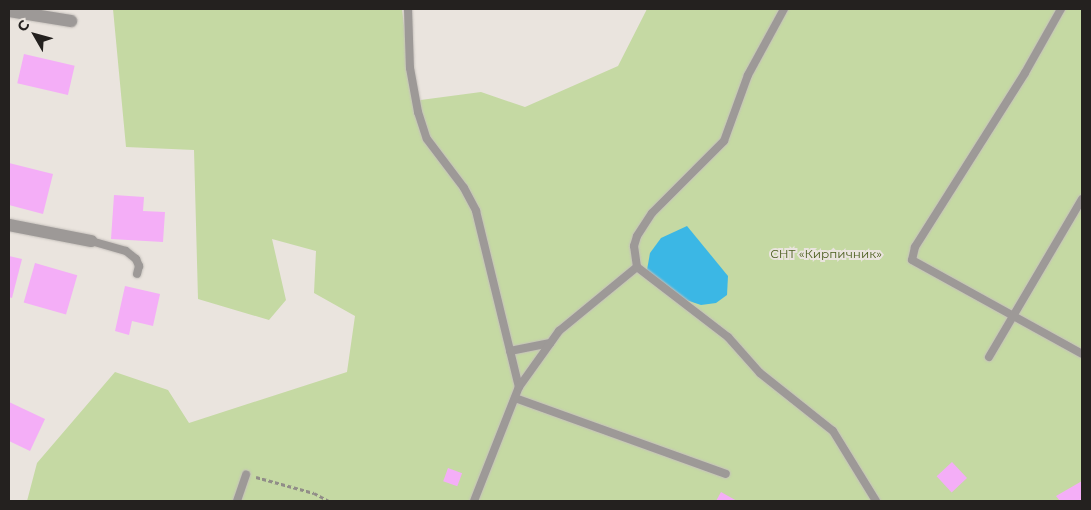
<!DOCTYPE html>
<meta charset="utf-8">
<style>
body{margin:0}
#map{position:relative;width:1091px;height:510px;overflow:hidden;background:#eae4de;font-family:Montserrat,sans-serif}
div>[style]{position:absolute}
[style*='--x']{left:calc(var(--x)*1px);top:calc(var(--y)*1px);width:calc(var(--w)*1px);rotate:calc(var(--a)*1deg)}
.green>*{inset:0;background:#c5d9a3}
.water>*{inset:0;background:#3bb7e5}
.building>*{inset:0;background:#f4aef7;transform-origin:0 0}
.path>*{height:3px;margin-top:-1.5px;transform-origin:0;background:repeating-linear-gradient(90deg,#918d88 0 4px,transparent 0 6.5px)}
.roads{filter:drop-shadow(0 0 1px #c6c1bc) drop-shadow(0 0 1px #c6c1bc)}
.service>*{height:8px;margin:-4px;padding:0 4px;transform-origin:4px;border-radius:4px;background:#9d9997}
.minor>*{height:12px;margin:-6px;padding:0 6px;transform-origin:6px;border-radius:6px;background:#9d9997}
span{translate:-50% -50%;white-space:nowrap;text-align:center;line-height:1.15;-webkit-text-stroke:4px #eae4de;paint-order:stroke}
.park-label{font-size:12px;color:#495c1c}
.frame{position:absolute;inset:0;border:10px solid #24211f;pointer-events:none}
.north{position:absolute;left:10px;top:10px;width:50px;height:50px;-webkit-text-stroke:4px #eae4de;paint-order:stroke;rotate:308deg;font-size:14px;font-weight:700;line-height:20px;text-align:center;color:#24211f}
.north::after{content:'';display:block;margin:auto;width:18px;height:22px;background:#24211f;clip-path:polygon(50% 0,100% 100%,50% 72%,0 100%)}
</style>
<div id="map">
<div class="green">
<i style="clip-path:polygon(113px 9px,402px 9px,413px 101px,481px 92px,525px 107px,618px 66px,647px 9px,1082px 9px,1082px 501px,27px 501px,37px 463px,115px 372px,168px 390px,189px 423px,347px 372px,355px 316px,314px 293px,316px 251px,272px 239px,286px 300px,269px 320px,198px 299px,194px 150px,126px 147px)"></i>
</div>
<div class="water">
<i style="clip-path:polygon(687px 226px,728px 276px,727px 295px,716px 303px,701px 305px,683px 299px,647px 270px,650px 253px,661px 238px)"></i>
</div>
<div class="building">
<i style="left:24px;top:54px;width:52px;height:30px;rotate:13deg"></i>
<i style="clip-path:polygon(9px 163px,53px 174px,43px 214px,9px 205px)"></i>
<i style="clip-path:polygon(114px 195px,144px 197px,143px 211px,165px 212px,163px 242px,111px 239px)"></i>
<i style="clip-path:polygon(9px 256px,22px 259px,12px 298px,9px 297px)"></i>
<i style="left:35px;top:263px;width:44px;height:41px;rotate:16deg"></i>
<i style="clip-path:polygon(125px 286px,160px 294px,153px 326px,132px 321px,129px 335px,115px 331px)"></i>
<i style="clip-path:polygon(9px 402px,45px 419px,30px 451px,9px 441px)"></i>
<i style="left:952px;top:462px;width:22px;height:21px;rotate:47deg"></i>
<i style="left:448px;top:468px;width:15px;height:14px;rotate:20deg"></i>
<i style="clip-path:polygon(1082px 481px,1082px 501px,1060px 501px,1056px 496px)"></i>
<i style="clip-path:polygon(721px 492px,737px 501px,716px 501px)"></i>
</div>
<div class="path">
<i style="--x:256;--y:477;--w:60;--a:15.4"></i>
<i style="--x:314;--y:493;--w:17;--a:28"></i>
</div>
<div class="roads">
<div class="service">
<i style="--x:408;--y:9;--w:59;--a:88.1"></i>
<i style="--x:410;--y:68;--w:45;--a:79.7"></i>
<i style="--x:418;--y:112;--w:28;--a:72"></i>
<i style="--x:427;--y:139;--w:61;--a:52.9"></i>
<i style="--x:464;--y:188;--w:26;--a:62"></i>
<i style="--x:476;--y:211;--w:181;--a:76.3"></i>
<i style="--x:1061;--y:9;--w:73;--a:119.4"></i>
<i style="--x:1025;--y:73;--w:206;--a:122.3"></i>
<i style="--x:915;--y:247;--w:13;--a:103"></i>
<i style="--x:912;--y:260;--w:194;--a:28.9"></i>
<i style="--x:91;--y:241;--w:36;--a:16"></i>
<i style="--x:126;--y:251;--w:13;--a:39"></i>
<i style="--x:136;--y:259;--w:8;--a:67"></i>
<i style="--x:139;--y:266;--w:8;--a:104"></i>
<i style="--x:637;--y:267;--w:115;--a:37.6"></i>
<i style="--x:728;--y:337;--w:48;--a:48.4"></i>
<i style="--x:760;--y:373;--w:93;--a:38.5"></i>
<i style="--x:833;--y:431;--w:82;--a:58.4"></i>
<i style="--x:510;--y:351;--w:41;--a:-11.3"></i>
<i style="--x:989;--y:357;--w:183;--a:-59.5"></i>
<i style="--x:515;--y:398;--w:224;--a:19.8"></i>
<i style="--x:237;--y:501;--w:28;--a:-71"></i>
<i style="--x:474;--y:501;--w:123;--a:-68.5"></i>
<i style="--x:519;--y:387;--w:69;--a:-54.5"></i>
<i style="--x:559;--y:331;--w:101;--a:-39.4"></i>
<i style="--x:637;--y:267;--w:21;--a:-98"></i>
<i style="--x:634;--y:246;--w:10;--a:-73"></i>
<i style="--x:637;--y:236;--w:27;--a:-57"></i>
<i style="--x:652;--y:213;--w:102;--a:-45"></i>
<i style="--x:724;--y:141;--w:70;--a:-70"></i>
<i style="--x:748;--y:75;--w:75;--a:-61.4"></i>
</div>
<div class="minor">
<i style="--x:9;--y:11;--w:63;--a:9.2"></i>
<i style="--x:9;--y:225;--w:84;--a:11"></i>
</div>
</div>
<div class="park-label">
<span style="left:826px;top:254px">СНТ «Кирпичник»</span>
</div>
<div class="frame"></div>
<div class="north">С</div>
</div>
